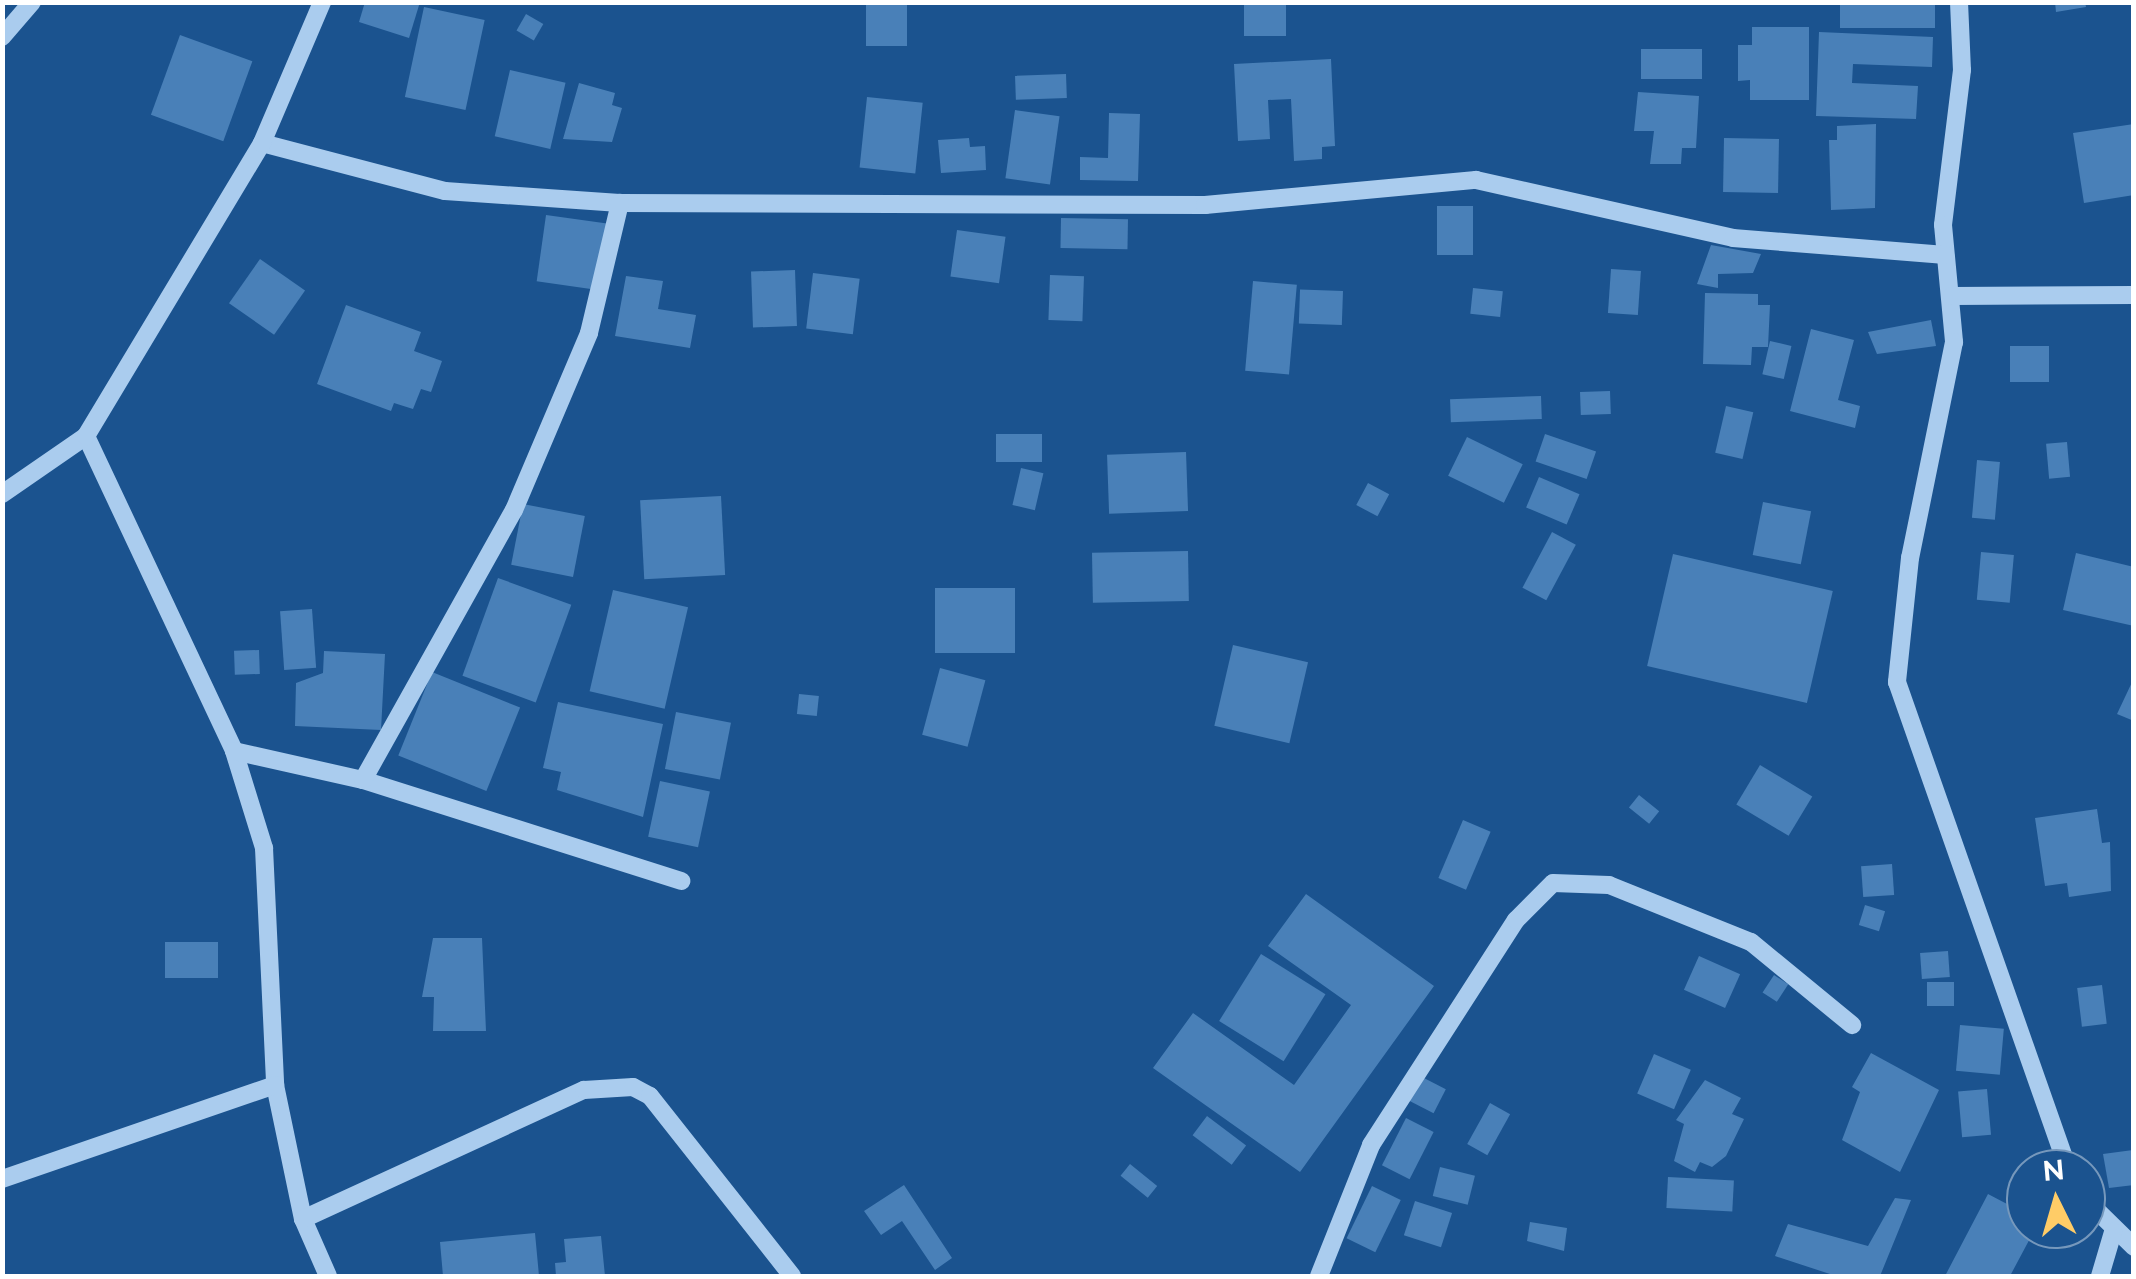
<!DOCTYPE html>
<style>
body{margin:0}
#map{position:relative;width:2136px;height:1279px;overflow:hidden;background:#1b538f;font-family:Raleway,sans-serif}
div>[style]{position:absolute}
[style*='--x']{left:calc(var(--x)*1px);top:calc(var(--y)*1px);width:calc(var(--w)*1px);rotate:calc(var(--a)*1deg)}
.building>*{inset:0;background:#4980b8;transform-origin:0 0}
.minor>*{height:18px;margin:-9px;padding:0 9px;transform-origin:9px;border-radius:9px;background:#ace}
span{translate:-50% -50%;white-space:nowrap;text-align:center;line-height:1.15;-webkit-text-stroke:8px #1b538f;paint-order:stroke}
.frame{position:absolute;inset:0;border:5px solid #fff;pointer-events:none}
.north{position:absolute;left:2006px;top:1149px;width:100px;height:100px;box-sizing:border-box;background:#1b538f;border:2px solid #7698bc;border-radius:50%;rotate:355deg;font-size:28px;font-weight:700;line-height:40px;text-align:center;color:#fff}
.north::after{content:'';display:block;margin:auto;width:35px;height:45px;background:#ffcc67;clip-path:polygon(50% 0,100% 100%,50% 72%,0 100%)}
</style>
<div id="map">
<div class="building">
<i style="clip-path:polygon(365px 2px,420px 2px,409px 38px,359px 22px)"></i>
<i style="left:866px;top:2px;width:41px;height:44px"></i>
<i style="left:1244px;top:2px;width:42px;height:34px"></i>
<i style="left:1840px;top:2px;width:95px;height:26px"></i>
<i style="clip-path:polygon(2055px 2px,2085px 2px,2086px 7px,2056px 12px)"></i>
<i style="left:424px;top:7px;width:62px;height:92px;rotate:12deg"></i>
<i style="left:526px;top:14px;width:20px;height:19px;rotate:30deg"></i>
<i style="clip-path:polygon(1752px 27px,1809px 27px,1809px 100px,1750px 100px,1750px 80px,1738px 81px,1738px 45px,1752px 45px)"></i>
<i style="clip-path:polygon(1819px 32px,1933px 37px,1932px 67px,1853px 64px,1852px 83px,1918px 86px,1916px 119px,1816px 116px)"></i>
<i style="left:180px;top:35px;width:77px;height:85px;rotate:20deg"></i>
<i style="left:1641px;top:49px;width:61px;height:30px"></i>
<i style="clip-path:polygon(1331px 59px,1335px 146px,1322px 147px,1322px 159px,1294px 161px,1291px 99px,1268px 100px,1270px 139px,1238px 141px,1234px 64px)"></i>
<i style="left:510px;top:70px;width:57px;height:68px;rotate:13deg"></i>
<i style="left:1066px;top:74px;width:24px;height:51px;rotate:88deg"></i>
<i style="clip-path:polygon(579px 83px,615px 93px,612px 105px,622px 108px,612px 142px,563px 139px)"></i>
<i style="clip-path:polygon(1638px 92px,1699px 96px,1696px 148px,1682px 148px,1681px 164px,1650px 164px,1654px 131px,1634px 131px)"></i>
<i style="left:867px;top:97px;width:56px;height:71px;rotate:6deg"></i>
<i style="left:1015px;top:110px;width:45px;height:69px;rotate:8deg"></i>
<i style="clip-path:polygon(1109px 113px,1140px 114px,1138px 181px,1080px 180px,1080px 157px,1108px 158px)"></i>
<i style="clip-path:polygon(1876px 124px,1875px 208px,1831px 210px,1829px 140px,1837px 140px,1837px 126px)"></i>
<i style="clip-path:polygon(2134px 124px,2134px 195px,2084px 203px,2073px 133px)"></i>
<i style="clip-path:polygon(969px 138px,970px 147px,985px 146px,986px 170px,941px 173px,938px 140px)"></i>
<i style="left:1724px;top:138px;width:55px;height:54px;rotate:1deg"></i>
<i style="left:1437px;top:206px;width:36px;height:49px"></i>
<i style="left:546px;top:215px;width:67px;height:67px;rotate:8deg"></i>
<i style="left:1061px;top:218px;width:67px;height:30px;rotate:1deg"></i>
<i style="left:957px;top:230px;width:49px;height:47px;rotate:8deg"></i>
<i style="clip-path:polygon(1711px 245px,1761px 254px,1753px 273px,1718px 274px,1718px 288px,1697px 284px)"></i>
<i style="left:260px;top:259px;width:55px;height:54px;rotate:35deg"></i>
<i style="left:1611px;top:269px;width:30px;height:44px;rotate:4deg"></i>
<i style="left:795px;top:270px;width:56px;height:44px;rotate:88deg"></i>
<i style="left:813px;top:273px;width:47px;height:56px;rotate:7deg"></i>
<i style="left:1050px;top:275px;width:34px;height:45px;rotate:2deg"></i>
<i style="clip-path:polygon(626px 276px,663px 281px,658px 309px,696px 315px,690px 348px,615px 336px)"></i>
<i style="left:1253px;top:281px;width:44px;height:90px;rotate:5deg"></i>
<i style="left:1473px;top:288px;width:30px;height:26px;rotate:6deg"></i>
<i style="left:1343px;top:291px;width:34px;height:43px;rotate:92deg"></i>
<i style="clip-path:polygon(1705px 293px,1758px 294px,1758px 305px,1770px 305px,1768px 347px,1752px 347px,1751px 365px,1703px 364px)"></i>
<i style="clip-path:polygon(346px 305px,421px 332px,414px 351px,442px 361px,431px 392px,421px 389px,413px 409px,394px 403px,391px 411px,317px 384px)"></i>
<i style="clip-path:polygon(1931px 320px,1936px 346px,1877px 354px,1868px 332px)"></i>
<i style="clip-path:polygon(1811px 329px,1854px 340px,1838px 400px,1860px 406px,1855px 428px,1790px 411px)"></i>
<i style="left:1770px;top:341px;width:22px;height:34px;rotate:13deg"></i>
<i style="left:2049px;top:346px;width:36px;height:39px;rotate:90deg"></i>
<i style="left:1610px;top:391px;width:23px;height:30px;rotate:88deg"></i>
<i style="left:1541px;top:396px;width:23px;height:91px;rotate:88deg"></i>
<i style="left:1726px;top:406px;width:28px;height:48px;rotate:13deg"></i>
<i style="left:1042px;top:434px;width:28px;height:46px;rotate:90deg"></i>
<i style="left:1545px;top:434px;width:54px;height:29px;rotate:19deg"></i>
<i style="left:1467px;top:437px;width:62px;height:43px;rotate:26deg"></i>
<i style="left:2067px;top:442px;width:35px;height:21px;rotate:85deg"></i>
<i style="left:1186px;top:452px;width:59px;height:79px;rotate:88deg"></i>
<i style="left:1977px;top:460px;width:23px;height:58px;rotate:5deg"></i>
<i style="left:1021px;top:468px;width:23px;height:38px;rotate:13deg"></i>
<i style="left:1539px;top:477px;width:44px;height:33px;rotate:23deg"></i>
<i style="left:1368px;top:483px;width:24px;height:25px;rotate:28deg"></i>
<i style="left:721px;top:496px;width:79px;height:81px;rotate:87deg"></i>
<i style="left:1763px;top:502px;width:49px;height:54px;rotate:11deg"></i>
<i style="left:523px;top:504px;width:63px;height:62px;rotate:11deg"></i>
<i style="left:1552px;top:532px;width:27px;height:63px;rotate:28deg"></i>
<i style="left:1188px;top:551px;width:50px;height:96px;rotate:89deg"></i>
<i style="left:1981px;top:552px;width:33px;height:48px;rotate:5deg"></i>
<i style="clip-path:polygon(2076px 553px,2134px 567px,2134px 626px,2063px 610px)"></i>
<i style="left:1673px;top:554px;width:164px;height:115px;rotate:13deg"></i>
<i style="left:498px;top:578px;width:78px;height:104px;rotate:20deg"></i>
<i style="left:935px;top:588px;width:80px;height:65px"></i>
<i style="left:613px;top:590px;width:77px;height:104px;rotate:13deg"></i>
<i style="left:312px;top:609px;width:59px;height:32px;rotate:86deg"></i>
<i style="left:1233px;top:645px;width:77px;height:83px;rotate:13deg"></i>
<i style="left:259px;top:650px;width:24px;height:25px;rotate:88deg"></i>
<i style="clip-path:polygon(324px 651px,385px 654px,381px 730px,295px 726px,296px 683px,323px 673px)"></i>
<i style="left:940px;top:668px;width:47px;height:69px;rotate:15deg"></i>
<i style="left:432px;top:672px;width:95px;height:90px;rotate:22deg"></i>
<i style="clip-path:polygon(2134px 678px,2134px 721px,2117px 714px)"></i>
<i style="left:799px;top:694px;width:20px;height:20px;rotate:6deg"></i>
<i style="clip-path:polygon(558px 702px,663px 724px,643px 817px,557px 790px,561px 772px,543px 768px)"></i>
<i style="left:676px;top:712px;width:56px;height:58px;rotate:11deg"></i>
<i style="left:1760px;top:765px;width:61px;height:46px;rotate:31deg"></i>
<i style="left:660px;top:781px;width:51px;height:57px;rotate:12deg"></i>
<i style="left:1639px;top:795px;width:26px;height:16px;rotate:39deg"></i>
<i style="clip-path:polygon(2097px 809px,2102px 843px,2110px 842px,2111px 891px,2069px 897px,2067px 883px,2045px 886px,2035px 818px)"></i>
<i style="left:1463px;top:820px;width:30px;height:63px;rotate:23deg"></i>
<i style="left:1892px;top:864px;width:31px;height:31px;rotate:86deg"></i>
<i style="clip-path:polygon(1306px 894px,1434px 986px,1300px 1172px,1153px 1068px,1193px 1013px,1294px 1085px,1351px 1005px,1268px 946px)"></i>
<i style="left:1865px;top:905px;width:21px;height:21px;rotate:17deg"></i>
<i style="clip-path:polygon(433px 938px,482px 938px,486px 1031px,433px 1031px,434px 997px,422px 997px)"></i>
<i style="left:165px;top:942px;width:53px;height:36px"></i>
<i style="left:1948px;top:951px;width:26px;height:28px;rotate:86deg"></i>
<i style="left:1261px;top:954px;width:76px;height:79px;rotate:32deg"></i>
<i style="left:1699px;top:956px;width:45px;height:37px;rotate:24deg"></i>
<i style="left:1774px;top:975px;width:17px;height:21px;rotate:33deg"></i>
<i style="left:1954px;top:982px;width:24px;height:27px;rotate:90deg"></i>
<i style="left:2102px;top:985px;width:39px;height:25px;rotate:83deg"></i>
<i style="left:1960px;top:1025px;width:44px;height:46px;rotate:5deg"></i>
<i style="clip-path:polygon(1871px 1053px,1939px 1090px,1900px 1172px,1842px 1140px,1860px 1092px,1852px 1087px)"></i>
<i style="left:1654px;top:1054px;width:40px;height:43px;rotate:23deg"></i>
<i style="left:1420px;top:1076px;width:29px;height:27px;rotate:27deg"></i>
<i style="clip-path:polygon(1705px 1080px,1741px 1098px,1732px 1114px,1744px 1119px,1726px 1156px,1712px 1167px,1700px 1162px,1695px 1172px,1674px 1161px,1684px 1124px,1676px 1120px)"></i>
<i style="left:1987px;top:1089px;width:46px;height:29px;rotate:85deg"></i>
<i style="left:1490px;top:1103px;width:23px;height:47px;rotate:29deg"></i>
<i style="left:1207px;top:1116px;width:49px;height:24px;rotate:37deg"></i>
<i style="left:1406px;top:1118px;width:31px;height:53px;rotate:27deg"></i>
<i style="clip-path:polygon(2133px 1150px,2134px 1185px,2109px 1188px,2103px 1154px)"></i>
<i style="left:1130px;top:1164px;width:35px;height:15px;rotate:39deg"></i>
<i style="left:1440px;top:1167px;width:36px;height:30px;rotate:14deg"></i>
<i style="left:1668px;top:1177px;width:66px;height:31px;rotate:3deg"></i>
<i style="clip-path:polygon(904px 1185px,952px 1258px,935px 1270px,902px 1221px,881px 1235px,864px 1211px)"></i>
<i style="left:1372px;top:1186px;width:32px;height:58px;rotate:26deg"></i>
<i style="clip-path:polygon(1988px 1194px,2026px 1214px,2026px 1229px,2035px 1229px,2010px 1276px,1945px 1276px)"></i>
<i style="clip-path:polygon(1895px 1198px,1911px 1200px,1880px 1276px,1836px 1276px,1775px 1256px,1788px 1224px,1868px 1246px)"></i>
<i style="left:1415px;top:1201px;width:39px;height:36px;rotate:18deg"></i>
<i style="clip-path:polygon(1530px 1222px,1567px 1228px,1564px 1251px,1527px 1241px)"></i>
<i style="clip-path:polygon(535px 1233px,539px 1276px,443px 1276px,440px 1242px)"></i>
<i style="clip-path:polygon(601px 1236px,605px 1276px,556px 1276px,555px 1263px,566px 1262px,564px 1239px)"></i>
</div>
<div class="minor">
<i style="--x:1959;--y:2;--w:68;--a:87.5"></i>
<i style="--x:1962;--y:70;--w:156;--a:97"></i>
<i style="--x:1943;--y:225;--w:118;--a:84.6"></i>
<i style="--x:1954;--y:342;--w:220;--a:101.5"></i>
<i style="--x:1910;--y:558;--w:125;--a:96"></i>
<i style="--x:1897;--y:682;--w:516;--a:70.65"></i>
<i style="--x:2;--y:37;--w:46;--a:-49.4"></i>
<i style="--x:262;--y:143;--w:189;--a:14.7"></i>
<i style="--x:445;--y:191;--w:175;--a:3.9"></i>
<i style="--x:620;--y:203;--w:585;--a:0.2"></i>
<i style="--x:1205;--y:205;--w:272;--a:-5.3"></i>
<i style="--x:1476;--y:180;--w:263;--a:12.7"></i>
<i style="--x:1733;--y:238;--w:213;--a:4.6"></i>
<i style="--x:1952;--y:296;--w:182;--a:-0.3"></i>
<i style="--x:86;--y:436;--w:348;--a:64.8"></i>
<i style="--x:234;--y:751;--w:102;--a:72.8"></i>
<i style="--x:264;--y:848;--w:237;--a:87.3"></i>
<i style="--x:275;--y:1085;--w:137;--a:78.2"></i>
<i style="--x:303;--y:1219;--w:62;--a:66.3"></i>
<i style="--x:2;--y:494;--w:102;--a:-34.6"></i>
<i style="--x:86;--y:436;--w:342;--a:-59"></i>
<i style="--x:262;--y:143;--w:153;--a:-66.9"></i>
<i style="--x:234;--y:751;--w:132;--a:12.7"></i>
<i style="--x:363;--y:780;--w:334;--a:17.6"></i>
<i style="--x:363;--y:780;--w:309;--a:-60.8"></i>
<i style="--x:514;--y:510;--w:192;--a:-67"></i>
<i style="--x:589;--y:333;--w:134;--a:-76.6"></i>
<i style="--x:2;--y:1179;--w:289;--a:-19"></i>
<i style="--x:2086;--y:1200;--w:67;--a:44.4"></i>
<i style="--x:303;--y:1219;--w:309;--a:-24.7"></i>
<i style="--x:584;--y:1090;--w:49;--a:-3.5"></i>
<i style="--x:633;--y:1087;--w:19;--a:28"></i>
<i style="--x:650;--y:1096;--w:229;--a:51.7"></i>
<i style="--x:1319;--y:1276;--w:141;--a:-68.3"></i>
<i style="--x:1371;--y:1145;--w:268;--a:-57.2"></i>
<i style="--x:1516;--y:920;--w:52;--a:-45"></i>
<i style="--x:1553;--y:883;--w:56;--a:2"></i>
<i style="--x:1609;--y:885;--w:153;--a:21.9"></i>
<i style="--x:1751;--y:942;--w:131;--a:39.4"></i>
<i style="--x:2100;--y:1276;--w:46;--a:-73.5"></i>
</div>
<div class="frame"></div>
<div class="north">N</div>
</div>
